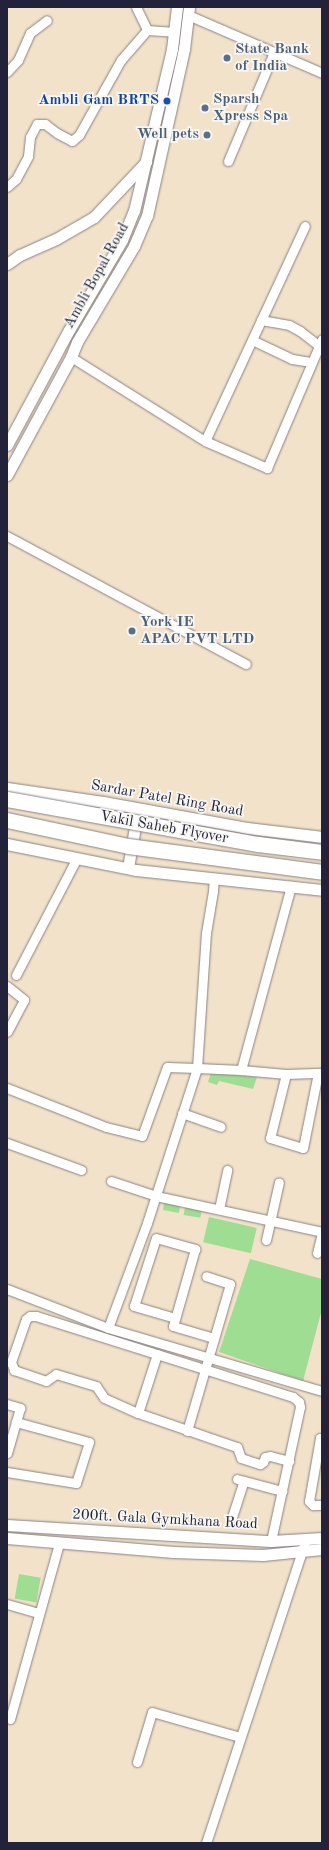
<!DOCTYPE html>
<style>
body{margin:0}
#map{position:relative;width:329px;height:1850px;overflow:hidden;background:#f3e2ca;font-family:"Old Standard TT",serif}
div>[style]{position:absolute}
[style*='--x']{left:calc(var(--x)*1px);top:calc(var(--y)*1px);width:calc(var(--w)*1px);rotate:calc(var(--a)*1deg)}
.green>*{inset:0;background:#9fdd92;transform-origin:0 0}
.roads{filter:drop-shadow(0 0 1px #8a8282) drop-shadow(0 0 1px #8a8282)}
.minor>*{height:9px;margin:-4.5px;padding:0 4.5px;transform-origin:4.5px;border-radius:4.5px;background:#fff}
.tertiary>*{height:11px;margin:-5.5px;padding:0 5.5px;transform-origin:5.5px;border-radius:5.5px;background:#fff}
.bridges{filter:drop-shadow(0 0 1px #8a8282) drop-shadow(0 0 1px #8a8282)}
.trunk-bridge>*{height:15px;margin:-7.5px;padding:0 7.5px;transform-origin:7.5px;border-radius:7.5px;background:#fff}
.dots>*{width:11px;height:11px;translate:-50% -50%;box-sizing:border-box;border:2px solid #f6f6f2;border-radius:50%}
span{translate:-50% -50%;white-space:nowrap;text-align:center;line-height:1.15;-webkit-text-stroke:3.5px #f6f6f2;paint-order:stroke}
.service-label{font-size:15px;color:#4e5e75;font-weight:700}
.left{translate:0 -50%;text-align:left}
.right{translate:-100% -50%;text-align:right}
.transit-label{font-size:15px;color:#164399;font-weight:700}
.street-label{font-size:15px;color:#22223b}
.frame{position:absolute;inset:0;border:8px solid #22223b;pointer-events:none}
</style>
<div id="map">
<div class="green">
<i style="clip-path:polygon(211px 1073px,257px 1077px,253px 1089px,219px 1081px,217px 1085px,208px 1082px)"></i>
<i style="clip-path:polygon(164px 1202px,180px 1206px,179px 1213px,163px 1210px)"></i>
<i style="left:185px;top:1207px;width:17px;height:8px;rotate:10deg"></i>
<i style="left:209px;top:1217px;width:49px;height:26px;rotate:13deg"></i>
<i style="clip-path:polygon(250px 1259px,322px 1279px,322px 1309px,303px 1381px,219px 1352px)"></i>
<i style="left:19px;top:1574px;width:22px;height:25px;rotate:10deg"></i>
</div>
<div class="roads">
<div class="minor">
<i style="--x:136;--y:7;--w:25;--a:64"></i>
<i style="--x:188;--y:15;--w:146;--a:23.4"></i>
<i style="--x:7;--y:72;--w:16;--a:-47"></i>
<i style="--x:18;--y:60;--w:30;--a:-66"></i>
<i style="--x:30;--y:33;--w:21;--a:-37"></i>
<i style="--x:228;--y:161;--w:118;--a:-67.1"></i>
<i style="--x:7;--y:187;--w:12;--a:-42"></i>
<i style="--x:16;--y:179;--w:26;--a:-62"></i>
<i style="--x:28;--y:156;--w:19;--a:-84"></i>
<i style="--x:30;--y:137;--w:15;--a:-62"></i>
<i style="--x:37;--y:124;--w:8;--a:0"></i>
<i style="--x:45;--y:124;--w:15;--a:37"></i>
<i style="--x:57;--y:133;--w:17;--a:28"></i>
<i style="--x:72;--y:141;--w:9;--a:-41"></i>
<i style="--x:79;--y:135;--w:86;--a:-60.8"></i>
<i style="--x:121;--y:60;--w:40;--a:-49"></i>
<i style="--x:147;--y:30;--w:27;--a:4"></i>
<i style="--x:261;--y:320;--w:28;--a:10"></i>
<i style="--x:289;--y:325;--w:13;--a:29"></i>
<i style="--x:300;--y:331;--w:24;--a:38"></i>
<i style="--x:252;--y:340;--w:44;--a:25.4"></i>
<i style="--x:292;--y:359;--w:20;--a:9"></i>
<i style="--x:71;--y:357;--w:158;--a:32.1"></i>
<i style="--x:205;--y:441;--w:68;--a:23.5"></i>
<i style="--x:267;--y:468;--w:140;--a:-66.9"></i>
<i style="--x:205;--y:441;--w:237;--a:-65.1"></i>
<i style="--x:7;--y:536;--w:271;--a:28.2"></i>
<i style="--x:16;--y:975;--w:132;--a:-62.5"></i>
<i style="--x:7;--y:986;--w:22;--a:39"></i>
<i style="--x:24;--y:1000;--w:36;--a:118"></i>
<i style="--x:241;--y:1070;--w:45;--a:5.1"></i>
<i style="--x:286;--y:1074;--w:36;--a:-2"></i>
<i style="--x:286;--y:1074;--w:66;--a:104"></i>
<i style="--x:270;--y:1138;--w:34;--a:17"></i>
<i style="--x:303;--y:1148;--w:76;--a:-78.7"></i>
<i style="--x:7;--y:1088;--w:106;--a:21.5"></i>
<i style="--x:106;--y:1127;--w:37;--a:14"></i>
<i style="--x:142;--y:1136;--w:73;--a:-70.1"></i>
<i style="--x:167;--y:1067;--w:30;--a:2"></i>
<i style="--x:197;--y:1068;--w:135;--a:-86.2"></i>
<i style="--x:206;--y:933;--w:43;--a:-80.5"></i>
<i style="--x:213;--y:891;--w:13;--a:-86"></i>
<i style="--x:182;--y:1113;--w:41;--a:19.7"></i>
<i style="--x:7;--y:1143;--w:79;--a:20"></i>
<i style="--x:111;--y:1181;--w:47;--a:18.4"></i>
<i style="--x:156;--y:1196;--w:170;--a:12.2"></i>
<i style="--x:219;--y:1209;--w:40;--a:-78"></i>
<i style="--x:266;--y:1240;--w:59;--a:-77.4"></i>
<i style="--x:317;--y:1253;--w:21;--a:-76"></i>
<i style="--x:7;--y:1289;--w:108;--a:21.1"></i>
<i style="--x:108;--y:1328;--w:223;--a:16.4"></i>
<i style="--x:175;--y:1318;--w:43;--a:-163.7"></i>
<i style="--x:134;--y:1306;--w:71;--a:-72.1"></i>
<i style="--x:156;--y:1238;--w:41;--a:15.8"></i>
<i style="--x:195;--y:1249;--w:80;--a:105.9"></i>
<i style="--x:173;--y:1326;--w:43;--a:16.3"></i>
<i style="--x:108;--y:1328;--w:112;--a:-69.6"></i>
<i style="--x:147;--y:1223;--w:163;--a:-72.1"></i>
<i style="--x:197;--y:1068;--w:44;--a:2.6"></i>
<i style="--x:241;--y:1070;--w:191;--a:-74.8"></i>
<i style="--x:7;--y:1404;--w:14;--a:17"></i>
<i style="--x:20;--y:1408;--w:47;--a:106.1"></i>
<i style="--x:138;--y:1413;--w:62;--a:-72.1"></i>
<i style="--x:187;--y:1431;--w:153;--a:-73.7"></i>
<i style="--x:230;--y:1284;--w:25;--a:-162"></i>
<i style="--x:322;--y:1438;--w:2;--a:180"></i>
<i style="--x:320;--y:1438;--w:64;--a:99.9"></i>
<i style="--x:309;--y:1501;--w:6;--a:45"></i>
<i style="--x:313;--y:1505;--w:9;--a:0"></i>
<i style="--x:7;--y:1472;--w:70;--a:9.1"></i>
<i style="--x:76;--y:1483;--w:43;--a:-72.4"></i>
<i style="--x:89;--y:1442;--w:76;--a:-164.7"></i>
<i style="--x:237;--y:1479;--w:47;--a:14.9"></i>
<i style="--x:232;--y:1517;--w:38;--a:-72"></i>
<i style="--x:271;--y:1541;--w:137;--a:-77.8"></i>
<i style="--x:300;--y:1407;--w:5;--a:-101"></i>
<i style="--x:299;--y:1402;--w:8;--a:-140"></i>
<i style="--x:293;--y:1397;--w:269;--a:-162.5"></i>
<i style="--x:36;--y:1316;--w:6;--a:180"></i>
<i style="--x:30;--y:1316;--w:5;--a:143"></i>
<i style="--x:26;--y:1319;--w:46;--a:109.2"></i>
<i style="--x:11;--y:1362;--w:9;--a:69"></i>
<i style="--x:14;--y:1370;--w:34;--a:19"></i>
<i style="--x:46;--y:1381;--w:12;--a:-35"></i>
<i style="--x:56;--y:1374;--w:42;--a:16.7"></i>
<i style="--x:96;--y:1386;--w:14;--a:56"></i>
<i style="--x:104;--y:1398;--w:37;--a:24"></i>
<i style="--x:138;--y:1413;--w:105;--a:19"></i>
<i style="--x:237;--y:1447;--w:12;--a:70"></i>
<i style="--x:241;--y:1458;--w:20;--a:18"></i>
<i style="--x:260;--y:1464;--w:4;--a:-34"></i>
<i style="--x:263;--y:1462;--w:5;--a:-68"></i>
<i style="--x:265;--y:1457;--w:5;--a:-11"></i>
<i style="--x:270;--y:1456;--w:20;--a:15"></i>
<i style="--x:7;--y:1604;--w:33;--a:16"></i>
<i style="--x:10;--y:1719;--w:183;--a:-74.4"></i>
<i style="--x:137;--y:1762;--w:52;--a:-73.3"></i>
<i style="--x:152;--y:1712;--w:91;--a:15.9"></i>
<i style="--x:206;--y:1843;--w:320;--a:-71.8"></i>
</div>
<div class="tertiary">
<i style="--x:7;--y:264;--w:16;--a:-35"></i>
<i style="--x:20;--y:255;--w:39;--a:-24"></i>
<i style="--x:56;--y:239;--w:44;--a:-30.1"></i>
<i style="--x:94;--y:217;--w:76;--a:-46.6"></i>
<i style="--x:7;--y:445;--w:131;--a:-61.7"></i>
<i style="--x:69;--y:330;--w:104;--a:-59.5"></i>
<i style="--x:122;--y:240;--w:31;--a:-68"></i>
<i style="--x:134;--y:211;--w:166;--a:-76.8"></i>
<i style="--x:172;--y:49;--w:42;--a:-83.2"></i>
<i style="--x:7;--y:475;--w:134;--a:-61.5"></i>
<i style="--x:71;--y:357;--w:16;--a:-68"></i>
<i style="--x:77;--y:342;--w:112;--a:-59.3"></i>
<i style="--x:134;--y:246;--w:33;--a:-67"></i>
<i style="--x:147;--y:216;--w:171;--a:-77.5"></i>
<i style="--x:184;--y:49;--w:42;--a:-83.2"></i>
<i style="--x:7;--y:788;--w:97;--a:8.3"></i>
<i style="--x:103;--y:802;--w:146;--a:10.2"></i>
<i style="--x:247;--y:828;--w:76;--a:6.8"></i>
<i style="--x:7;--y:844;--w:132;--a:11.4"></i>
<i style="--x:136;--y:870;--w:187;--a:6.1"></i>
<i style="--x:128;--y:868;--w:54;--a:-80.4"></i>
<i style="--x:7;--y:1525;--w:264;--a:3.5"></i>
<i style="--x:271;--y:1541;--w:51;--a:-3.4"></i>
<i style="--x:7;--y:1538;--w:167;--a:4.8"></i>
<i style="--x:173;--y:1552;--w:90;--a:1.9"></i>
<i style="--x:263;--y:1555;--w:59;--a:-5.8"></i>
</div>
</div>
<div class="bridges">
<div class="trunk-bridge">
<i style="--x:7;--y:799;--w:255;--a:10.2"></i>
<i style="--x:258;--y:844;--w:64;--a:7.1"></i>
<i style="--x:7;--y:820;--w:124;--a:12.1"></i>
<i style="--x:128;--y:846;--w:196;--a:7.6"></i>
</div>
</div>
<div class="dots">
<i style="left:227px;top:58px;background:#5c6f8a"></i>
<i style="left:167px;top:101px;background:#1a4fb4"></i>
<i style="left:205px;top:108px;background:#5c6f8a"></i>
<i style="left:207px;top:135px;background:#5c6f8a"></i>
<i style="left:132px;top:631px;background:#5c6f8a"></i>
</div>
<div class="service-label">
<span class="left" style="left:235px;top:58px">State Bank<br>of India</span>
<span class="left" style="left:213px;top:108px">Sparsh<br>Xpress Spa</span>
<span class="right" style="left:199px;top:135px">Well pets</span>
<span class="left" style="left:140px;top:631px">York IE<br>APAC PVT LTD</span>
</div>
<div class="transit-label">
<span class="right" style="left:159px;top:101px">Ambli Gam BRTS</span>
</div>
<div class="street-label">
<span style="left:97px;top:276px;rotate:-61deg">Ambli Bopal Road</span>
<span style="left:167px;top:799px;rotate:10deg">Sardar Patel Ring Road</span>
<span style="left:164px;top:828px;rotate:10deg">Vakil Saheb Flyover</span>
<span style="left:165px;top:1520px;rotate:3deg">200ft. Gala Gymkhana Road</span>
</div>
<div class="frame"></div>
</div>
